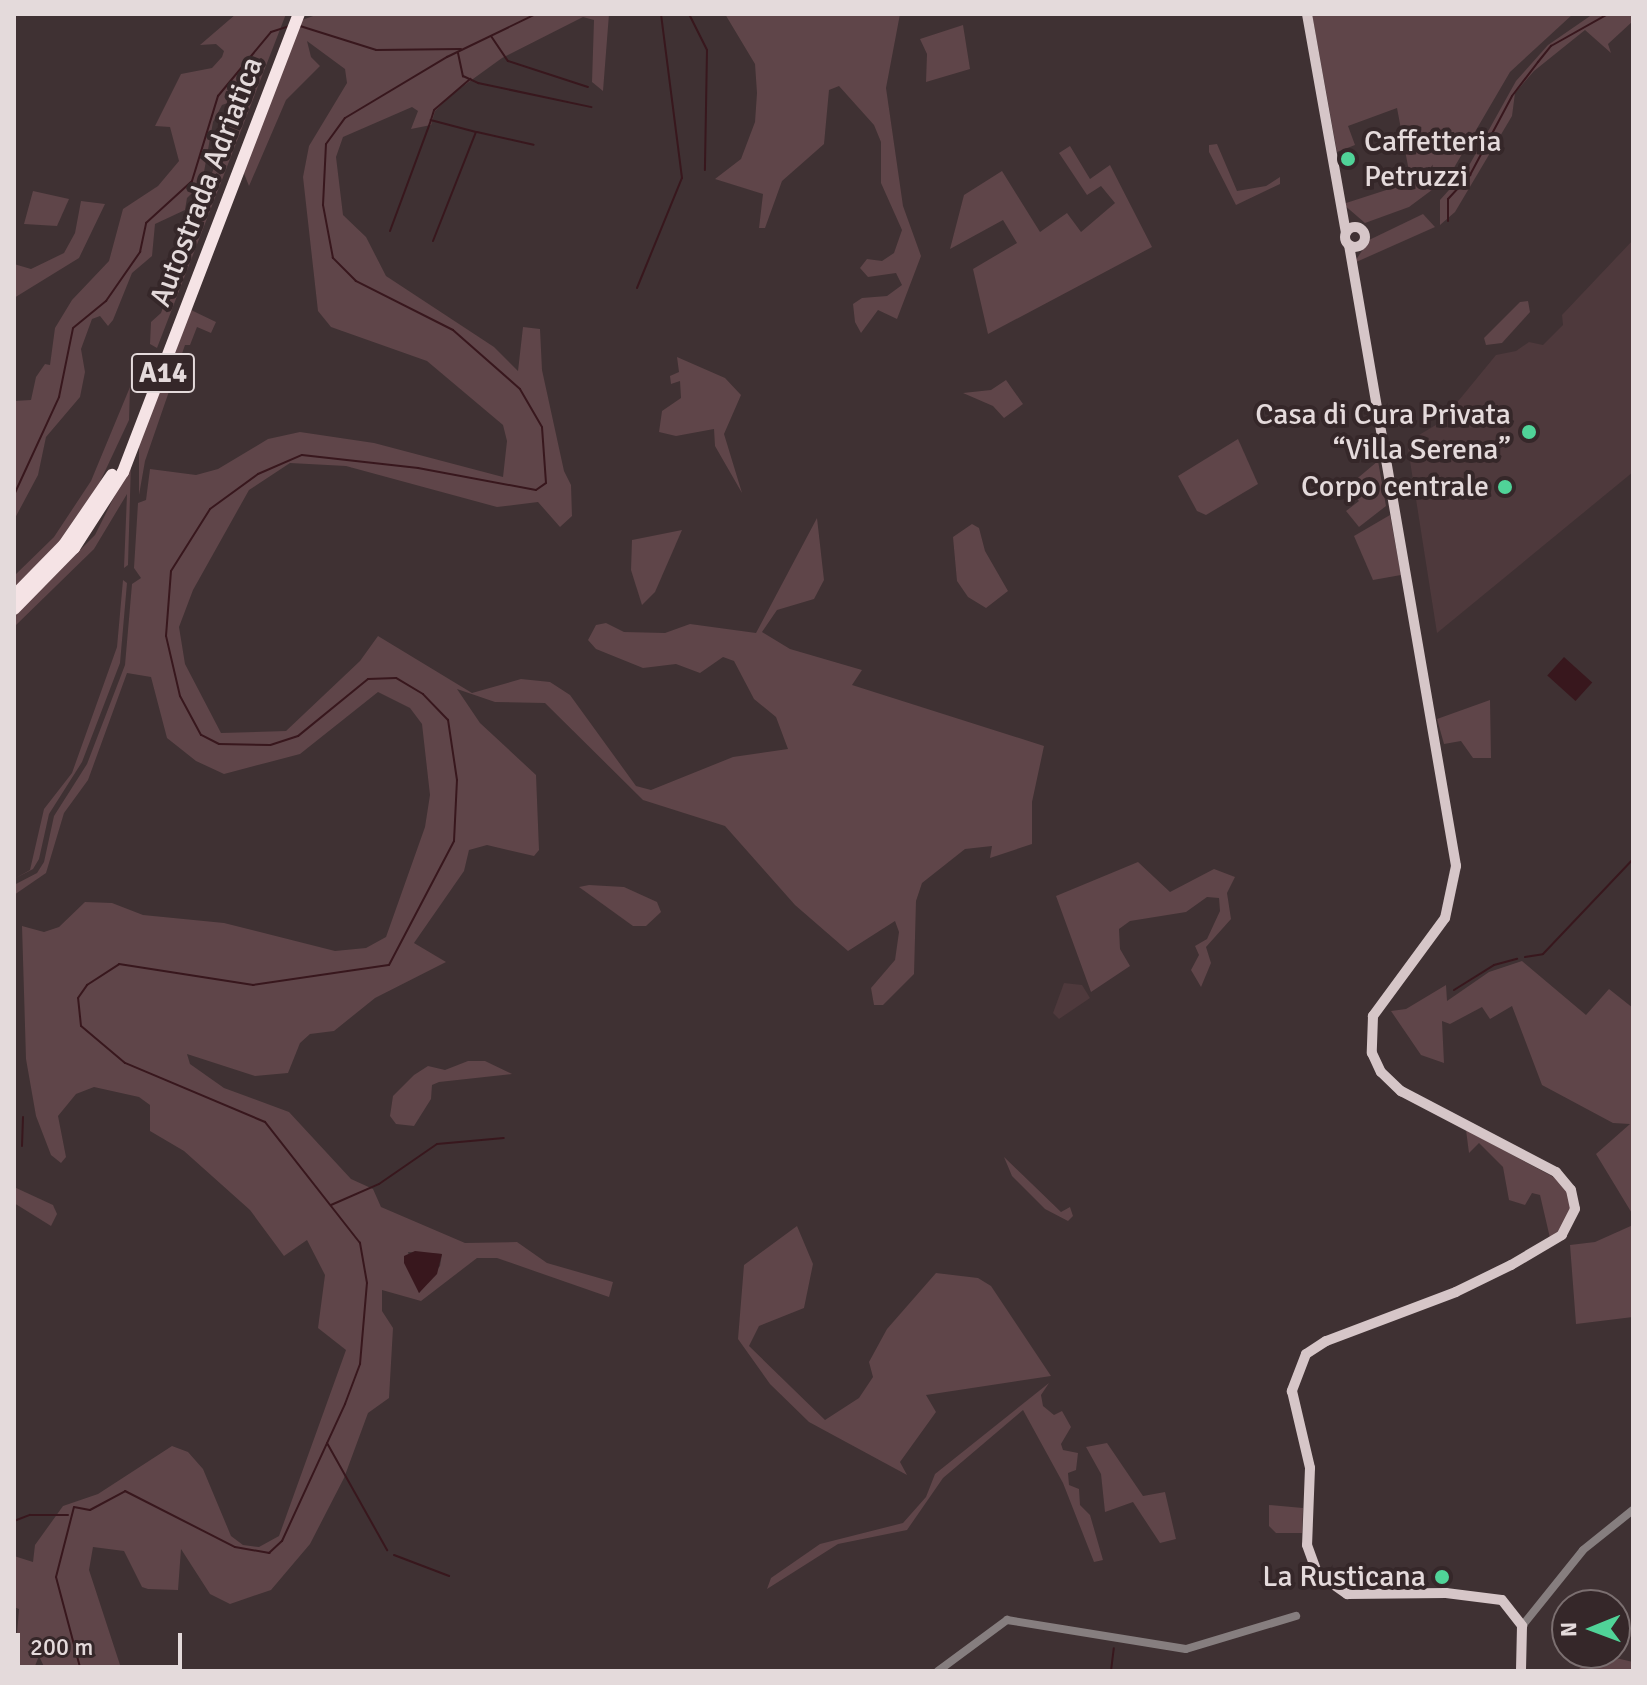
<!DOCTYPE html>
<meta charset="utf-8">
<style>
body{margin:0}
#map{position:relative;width:1647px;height:1685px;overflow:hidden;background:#3f3133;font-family:Signika,sans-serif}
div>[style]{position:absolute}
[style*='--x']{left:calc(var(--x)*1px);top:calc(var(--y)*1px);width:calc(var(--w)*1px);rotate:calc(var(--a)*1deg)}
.built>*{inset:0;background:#4e393c}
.green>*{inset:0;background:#5f4549}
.water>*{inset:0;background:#38171d;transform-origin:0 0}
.stream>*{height:2px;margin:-1px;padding:0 1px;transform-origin:1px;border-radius:1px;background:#38171d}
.minor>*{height:8px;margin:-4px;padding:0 4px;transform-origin:4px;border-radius:4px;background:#867e7f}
.major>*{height:10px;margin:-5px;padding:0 5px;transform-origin:5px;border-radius:5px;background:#d6c6c8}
.major>.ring{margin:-5px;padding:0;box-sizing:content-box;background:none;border:10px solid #d6c6c8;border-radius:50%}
.highway>*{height:12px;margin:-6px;padding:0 6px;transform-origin:6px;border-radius:6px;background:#f5e3e5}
.dots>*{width:22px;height:22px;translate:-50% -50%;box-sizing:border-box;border:4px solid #352729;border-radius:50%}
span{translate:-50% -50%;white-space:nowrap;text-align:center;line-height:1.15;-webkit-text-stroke:8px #352729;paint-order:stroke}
.shield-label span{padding:2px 6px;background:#352729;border:2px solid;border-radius:6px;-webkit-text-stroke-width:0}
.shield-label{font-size:28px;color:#e4dadb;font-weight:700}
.poi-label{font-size:30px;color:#e4dadb}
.left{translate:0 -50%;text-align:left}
.right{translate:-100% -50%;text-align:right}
.street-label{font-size:30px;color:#e4dadb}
.frame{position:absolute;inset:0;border:16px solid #e4dadb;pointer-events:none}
.north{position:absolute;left:1551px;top:1589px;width:80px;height:80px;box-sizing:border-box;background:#352729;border:2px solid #7b6f70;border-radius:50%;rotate:269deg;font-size:22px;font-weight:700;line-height:32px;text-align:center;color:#e4dadb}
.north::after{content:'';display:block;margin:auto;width:28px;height:36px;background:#50d398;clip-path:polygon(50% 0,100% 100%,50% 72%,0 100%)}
.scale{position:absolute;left:16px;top:1633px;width:166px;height:36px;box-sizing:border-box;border:4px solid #e4dadb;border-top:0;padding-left:10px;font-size:24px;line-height:28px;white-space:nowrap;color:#e4dadb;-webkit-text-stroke:6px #352729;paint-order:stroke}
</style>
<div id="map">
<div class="built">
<i style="clip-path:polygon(1633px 240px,1633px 472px,1437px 633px,1407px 442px,1441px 422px,1496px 355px,1516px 351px,1529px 342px,1543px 345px,1563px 325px,1562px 315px)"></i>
<i style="clip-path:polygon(1064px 983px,1082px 985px,1090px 998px,1059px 1019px,1053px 1013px)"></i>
</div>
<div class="green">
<i style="clip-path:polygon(236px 14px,286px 14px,157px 348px,150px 344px,151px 322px,161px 313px,239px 99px,222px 105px,213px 122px,202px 183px,187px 198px,185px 210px,155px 224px,152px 256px,132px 273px,113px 320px,108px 326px,100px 316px,92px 319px,81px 349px,85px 372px,80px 397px,46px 437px,38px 475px,14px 520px,14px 401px,31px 400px,36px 377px,45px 364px,50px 365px,55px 328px,72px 300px,109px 261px,123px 209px,158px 186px,179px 161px,170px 127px,155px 126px,181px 74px,212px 68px,222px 57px,224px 51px,216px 44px,200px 45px)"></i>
<i style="clip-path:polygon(evenodd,319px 14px,609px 14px,603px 91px,592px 82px,594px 20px,583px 17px,502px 58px,455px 92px,435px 111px,431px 125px,411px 129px,418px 111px,412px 107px,343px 137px,336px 157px,343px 215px,366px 237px,386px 276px,494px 347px,518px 371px,523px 327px,540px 329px,542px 370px,564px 471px,571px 485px,572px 516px,560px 527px,538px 502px,497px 507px,346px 466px,290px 463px,249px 490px,193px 590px,179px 627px,185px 664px,221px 733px,286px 731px,360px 661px,378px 636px,472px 693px,521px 679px,550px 682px,570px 695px,636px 786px,651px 790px,733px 757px,788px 749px,776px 717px,754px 699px,734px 661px,723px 657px,700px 673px,676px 664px,643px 668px,596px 649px,588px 640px,596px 625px,606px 623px,624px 632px,665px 633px,690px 624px,756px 633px,817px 518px,824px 580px,814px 599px,777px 610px,762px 632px,790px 649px,862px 670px,852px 685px,1044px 746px,1032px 802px,1032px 844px,990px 858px,992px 846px,965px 849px,922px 883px,916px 901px,914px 974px,883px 1005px,874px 1005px,871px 988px,895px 960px,899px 932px,895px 921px,848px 951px,795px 905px,725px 826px,643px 800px,545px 703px,495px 702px,457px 689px,480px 723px,536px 775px,539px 850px,534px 856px,487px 845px,469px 850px,464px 871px,414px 943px,446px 962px,375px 998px,334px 1031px,310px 1034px,300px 1043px,288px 1073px,255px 1076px,187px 1054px,190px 1064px,224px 1088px,289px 1112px,351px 1179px,373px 1189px,381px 1207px,465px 1243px,517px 1242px,547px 1263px,613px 1282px,609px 1297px,497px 1258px,477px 1258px,421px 1301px,382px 1290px,382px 1311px,393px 1328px,389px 1398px,368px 1413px,344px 1478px,310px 1544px,271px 1590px,230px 1604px,210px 1594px,181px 1549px,178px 1590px,148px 1589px,142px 1587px,124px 1551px,93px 1547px,89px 1570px,122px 1671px,46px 1671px,39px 1656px,33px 1671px,14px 1671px,19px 1609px,14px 1607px,14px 1556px,33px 1562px,35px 1545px,63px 1506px,98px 1494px,172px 1446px,188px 1452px,203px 1469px,231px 1536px,243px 1545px,259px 1547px,279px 1536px,346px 1350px,318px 1328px,325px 1275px,307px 1240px,284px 1256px,250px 1210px,184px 1151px,150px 1131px,150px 1105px,139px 1097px,94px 1087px,76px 1094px,58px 1116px,66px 1157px,61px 1163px,51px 1155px,36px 1116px,26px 1059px,22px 926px,44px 932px,59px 927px,85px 902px,112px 903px,143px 915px,224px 923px,335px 951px,366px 948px,386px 937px,425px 827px,430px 795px,422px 724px,410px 708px,378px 692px,300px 754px,224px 774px,196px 761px,167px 738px,151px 677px,127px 673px,88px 780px,64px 813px,46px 873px,14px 895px,14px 885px,37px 873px,44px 862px,54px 816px,87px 764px,125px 665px,132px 584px,141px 578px,134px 568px,138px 503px,146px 500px,150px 469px,196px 475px,218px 469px,268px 439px,300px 432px,374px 443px,503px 477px,507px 441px,503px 425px,427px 361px,331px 327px,318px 311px,303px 177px,309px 146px,347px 83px,345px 69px,307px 41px,311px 57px,320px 66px,286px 100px,249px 186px,243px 171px,299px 21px,319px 14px,408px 1252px,442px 1254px,440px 1266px,419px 1293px,408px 1252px)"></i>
<i style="clip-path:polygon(725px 14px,900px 14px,886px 88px,903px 206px,921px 256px,897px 319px,878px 310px,861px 333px,855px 322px,853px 304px,862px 298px,887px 296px,902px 285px,896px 273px,868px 277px,860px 268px,867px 259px,882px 261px,894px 253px,902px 230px,881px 183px,881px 142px,874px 125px,839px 86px,829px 90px,824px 144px,782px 181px,765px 228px,759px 228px,763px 194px,715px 179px,741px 159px,755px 122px,757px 93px,755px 64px)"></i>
<i style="clip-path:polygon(1312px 14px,1573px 14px,1510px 72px,1448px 178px,1409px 207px,1365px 223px,1343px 204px,1411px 182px,1397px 108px,1348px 126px,1355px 145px,1337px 152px)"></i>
<i style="clip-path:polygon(1593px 14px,1633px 14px,1633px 21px,1608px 44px,1611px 53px,1585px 30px,1534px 71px,1515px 93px,1512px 116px,1455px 212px,1440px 225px,1440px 200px,1466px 171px,1516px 81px,1548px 45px)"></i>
<i style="clip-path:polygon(963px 25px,970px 69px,926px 82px,927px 54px,920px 39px)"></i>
<i style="clip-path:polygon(1217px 144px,1237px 191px,1266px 186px,1280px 177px,1280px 184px,1236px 205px,1209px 152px,1209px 145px)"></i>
<i style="clip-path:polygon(1070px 146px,1090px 179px,1110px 165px,1152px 247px,988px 334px,973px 269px,1017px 243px,1003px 220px,950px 249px,964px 195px,1002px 171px,1040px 232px,1067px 213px,1081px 232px,1115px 203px,1101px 186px,1087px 195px,1059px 153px)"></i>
<i style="clip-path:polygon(33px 191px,69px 199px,57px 226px,24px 224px)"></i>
<i style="clip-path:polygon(81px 201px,105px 204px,79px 258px,14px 298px,14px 264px,31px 269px,64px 253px,75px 233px)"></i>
<i style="clip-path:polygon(1423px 214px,1435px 227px,1354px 263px,1369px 240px)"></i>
<i style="clip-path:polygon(1528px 301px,1530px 312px,1502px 343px,1486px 345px,1484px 338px,1520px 302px)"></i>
<i style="clip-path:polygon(191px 310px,216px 322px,211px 333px,197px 327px,190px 345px,185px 345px,145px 461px,139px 495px,139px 443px)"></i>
<i style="clip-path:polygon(677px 357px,725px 378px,741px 395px,724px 434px,742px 493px,715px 446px,714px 429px,676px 436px,659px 432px,662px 411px,681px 398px,680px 381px,671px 384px,670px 376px,679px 372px)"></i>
<i style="clip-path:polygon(1006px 380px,1023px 404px,1004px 418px,993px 406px,963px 393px,991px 390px)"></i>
<i style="clip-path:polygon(130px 387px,129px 420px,99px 484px,58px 543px,14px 589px,14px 576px,54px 537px,91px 481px)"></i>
<i style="clip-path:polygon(1238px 439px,1258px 484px,1206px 515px,1197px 511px,1178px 476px)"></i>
<i style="clip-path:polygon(1378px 461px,1386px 506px,1359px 527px,1346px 511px,1359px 501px,1347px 487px)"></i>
<i style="clip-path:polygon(131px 463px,128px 565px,124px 568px,127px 494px,94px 549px,14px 627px,14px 616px,95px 535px)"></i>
<i style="clip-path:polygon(1390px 515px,1401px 575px,1373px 580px,1354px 536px)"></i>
<i style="clip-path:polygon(972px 524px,979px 528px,985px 551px,1008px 591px,986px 608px,968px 597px,957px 581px,953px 537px)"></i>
<i style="clip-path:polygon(682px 530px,655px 592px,642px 605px,631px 570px,632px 540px)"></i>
<i style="clip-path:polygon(123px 580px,127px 583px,120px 663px,82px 762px,49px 814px,39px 859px,33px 869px,14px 879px,30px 870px,44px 809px,72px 773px,117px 647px)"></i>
<i style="clip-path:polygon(1490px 700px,1491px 758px,1473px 758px,1461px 741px,1444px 744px,1437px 719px)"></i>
<i style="clip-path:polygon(1138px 862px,1170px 892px,1214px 869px,1235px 877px,1227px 893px,1231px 919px,1206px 947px,1211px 963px,1201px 987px,1191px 970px,1199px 955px,1195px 946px,1207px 939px,1220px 911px,1219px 898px,1207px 897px,1186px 912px,1130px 921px,1119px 929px,1120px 949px,1130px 966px,1091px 992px,1056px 896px)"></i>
<i style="clip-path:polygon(589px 885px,624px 887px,657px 902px,661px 912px,646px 926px,633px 926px,579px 887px)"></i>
<i style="clip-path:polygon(1522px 961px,1586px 1015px,1609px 989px,1633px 1008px,1633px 1215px,1596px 1154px,1630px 1124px,1613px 1123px,1542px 1085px,1512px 1006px,1490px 1019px,1482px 1007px,1450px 1024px,1442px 1021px,1444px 1063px,1421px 1055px,1391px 1011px,1406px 1009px,1446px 985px,1447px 1001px,1489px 972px)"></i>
<i style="clip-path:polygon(468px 1061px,485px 1061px,512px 1074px,439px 1082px,432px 1085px,431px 1099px,414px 1126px,396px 1124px,390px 1116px,393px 1096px,414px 1075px,428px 1066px,445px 1070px)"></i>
<i style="clip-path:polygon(1466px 1130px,1561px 1181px,1572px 1200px,1566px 1226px,1550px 1238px,1540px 1195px,1532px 1193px,1525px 1205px,1509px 1200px,1503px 1167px,1479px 1143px,1469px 1153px)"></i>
<i style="clip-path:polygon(1004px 1157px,1061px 1212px,1070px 1207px,1073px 1216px,1068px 1221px,1045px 1209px,1012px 1176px)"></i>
<i style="clip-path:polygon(14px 1187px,53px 1205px,57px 1214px,51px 1226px,14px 1203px)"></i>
<i style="clip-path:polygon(1633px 1225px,1633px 1317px,1576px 1324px,1570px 1245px,1595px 1242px)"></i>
<i style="clip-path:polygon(797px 1226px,813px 1264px,804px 1308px,759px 1326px,749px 1346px,825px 1420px,859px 1398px,873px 1377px,869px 1362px,887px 1329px,936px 1273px,978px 1278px,991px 1286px,1051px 1376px,926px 1395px,936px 1412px,900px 1462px,907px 1475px,809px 1422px,770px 1384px,738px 1339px,744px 1265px)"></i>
<i style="clip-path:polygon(1049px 1383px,1041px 1395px,1043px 1406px,1054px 1415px,1062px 1411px,1071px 1427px,1061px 1444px,1063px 1450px,1078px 1453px,1076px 1470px,1068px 1473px,1069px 1485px,1079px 1489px,1080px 1505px,1090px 1515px,1103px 1560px,1094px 1562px,1063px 1483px,1023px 1410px,943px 1478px,907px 1530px,838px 1544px,767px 1589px,771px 1578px,820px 1544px,903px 1523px,926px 1497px,935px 1474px)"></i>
<i style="clip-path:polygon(1107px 1443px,1143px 1496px,1165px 1492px,1176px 1539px,1160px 1543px,1133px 1502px,1105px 1512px,1101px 1474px,1086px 1447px)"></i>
<i style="clip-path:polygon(1269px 1505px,1303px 1508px,1302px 1533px,1276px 1533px,1269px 1526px)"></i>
<i style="clip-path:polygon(1595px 1653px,1633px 1662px,1633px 1671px,1577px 1671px)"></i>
</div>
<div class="water">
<i style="left:1564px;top:657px;width:38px;height:25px;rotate:42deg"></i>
<i style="clip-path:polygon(415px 1251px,442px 1254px,437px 1274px,419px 1293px,404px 1263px,404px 1256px)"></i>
</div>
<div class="stream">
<i style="--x:689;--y:14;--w:40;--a:63.4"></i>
<i style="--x:707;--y:50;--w:120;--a:91"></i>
<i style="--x:300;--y:26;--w:80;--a:17.5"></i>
<i style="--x:376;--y:50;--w:85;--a:-0.7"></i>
<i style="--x:491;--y:36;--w:30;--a:56"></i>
<i style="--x:508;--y:61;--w:84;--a:18"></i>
<i style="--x:458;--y:53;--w:24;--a:78"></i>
<i style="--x:463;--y:76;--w:17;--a:25"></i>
<i style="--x:478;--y:83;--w:116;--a:12"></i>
<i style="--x:477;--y:132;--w:58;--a:12.8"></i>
<i style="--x:1448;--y:221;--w:22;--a:-90"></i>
<i style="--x:1448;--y:199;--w:33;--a:-47"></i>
<i style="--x:1470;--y:175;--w:89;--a:-62"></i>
<i style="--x:1512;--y:96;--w:43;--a:-52.6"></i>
<i style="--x:1538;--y:62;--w:21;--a:-51"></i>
<i style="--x:1551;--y:46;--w:65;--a:-29.3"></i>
<i style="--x:390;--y:231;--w:118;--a:-69.7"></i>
<i style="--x:433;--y:241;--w:117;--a:-68.5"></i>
<i style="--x:476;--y:132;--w:47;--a:-165.1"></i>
<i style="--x:431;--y:120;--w:10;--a:-73"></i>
<i style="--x:434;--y:110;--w:48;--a:-40.7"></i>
<i style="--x:637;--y:288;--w:119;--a:-67.8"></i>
<i style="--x:682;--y:178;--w:165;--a:-97.3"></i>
<i style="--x:14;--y:495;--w:108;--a:-65.3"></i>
<i style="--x:59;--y:397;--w:70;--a:-78.5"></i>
<i style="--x:73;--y:328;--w:43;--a:-39.3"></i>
<i style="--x:106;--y:301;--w:60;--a:-55.2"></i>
<i style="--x:140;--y:252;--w:30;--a:-78"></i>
<i style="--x:146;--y:223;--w:62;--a:-42.4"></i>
<i style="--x:192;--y:181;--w:89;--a:-73"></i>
<i style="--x:218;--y:96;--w:83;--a:-50.4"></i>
<i style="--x:271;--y:32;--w:19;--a:-18"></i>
<i style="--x:1525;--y:957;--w:18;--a:-9"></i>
<i style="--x:1543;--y:954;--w:131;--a:-46.5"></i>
<i style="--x:1454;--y:990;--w:47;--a:-32"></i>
<i style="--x:1494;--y:965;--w:24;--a:-15"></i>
<i style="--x:22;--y:1146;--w:29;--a:-88"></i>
<i style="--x:14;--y:1150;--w:1;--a:-45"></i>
<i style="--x:331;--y:1205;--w:52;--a:-23.6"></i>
<i style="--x:379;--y:1184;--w:70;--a:-34.6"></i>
<i style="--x:437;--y:1144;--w:67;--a:-5.1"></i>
<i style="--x:327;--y:1443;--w:123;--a:60.7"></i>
<i style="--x:14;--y:1521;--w:17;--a:-21"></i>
<i style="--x:30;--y:1515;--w:38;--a:0"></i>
<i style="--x:394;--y:1555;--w:59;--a:20.9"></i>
<i style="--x:81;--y:1671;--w:97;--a:-104.9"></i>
<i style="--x:56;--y:1577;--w:72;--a:-75.6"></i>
<i style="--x:74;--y:1507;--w:16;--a:11"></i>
<i style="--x:90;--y:1510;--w:40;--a:-28"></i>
<i style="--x:125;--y:1491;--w:123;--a:27"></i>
<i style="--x:235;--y:1547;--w:35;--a:10"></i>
<i style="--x:269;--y:1553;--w:18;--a:-43"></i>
<i style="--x:282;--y:1541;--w:151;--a:-65.3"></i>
<i style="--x:345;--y:1404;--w:43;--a:-69.4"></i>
<i style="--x:360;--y:1364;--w:81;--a:-85.1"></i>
<i style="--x:367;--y:1283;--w:41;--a:-99.9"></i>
<i style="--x:360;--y:1243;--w:154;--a:-128.1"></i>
<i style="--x:265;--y:1122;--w:152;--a:-157.1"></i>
<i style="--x:125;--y:1063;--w:57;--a:-139.9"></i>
<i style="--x:81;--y:1026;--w:28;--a:-96"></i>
<i style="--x:78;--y:998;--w:16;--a:-55"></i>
<i style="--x:87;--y:985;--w:38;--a:-33"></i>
<i style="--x:119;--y:964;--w:136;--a:8.9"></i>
<i style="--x:253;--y:985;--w:137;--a:-8.4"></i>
<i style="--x:389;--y:965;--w:140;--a:-62.3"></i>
<i style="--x:454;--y:841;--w:61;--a:-87.2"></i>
<i style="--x:457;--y:780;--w:61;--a:-98.5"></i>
<i style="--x:448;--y:720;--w:36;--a:-134"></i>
<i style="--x:423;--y:694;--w:31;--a:-149"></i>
<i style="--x:396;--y:678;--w:28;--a:178"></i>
<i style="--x:368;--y:679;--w:90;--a:140.8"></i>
<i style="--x:298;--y:736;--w:29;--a:162"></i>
<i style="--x:270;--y:745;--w:51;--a:-178.9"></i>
<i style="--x:219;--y:744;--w:20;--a:-153"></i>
<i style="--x:201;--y:735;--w:44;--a:-118.3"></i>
<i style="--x:180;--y:696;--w:62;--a:-103.1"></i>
<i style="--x:166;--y:636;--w:65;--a:-85.6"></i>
<i style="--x:171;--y:571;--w:73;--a:-57.8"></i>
<i style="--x:210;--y:509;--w:59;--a:-36.1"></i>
<i style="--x:258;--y:474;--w:48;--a:-23.4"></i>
<i style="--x:302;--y:455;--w:117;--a:6.4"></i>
<i style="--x:418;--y:468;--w:120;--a:10.6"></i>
<i style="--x:536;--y:490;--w:12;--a:-35"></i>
<i style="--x:546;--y:483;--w:56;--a:-94.1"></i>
<i style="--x:542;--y:427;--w:44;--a:-120.1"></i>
<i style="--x:520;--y:389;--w:89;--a:-138.6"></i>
<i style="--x:453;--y:330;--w:109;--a:-153.2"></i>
<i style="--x:356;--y:281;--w:33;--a:-135"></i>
<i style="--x:333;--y:258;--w:54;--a:-100.7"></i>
<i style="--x:323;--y:205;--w:61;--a:-87.2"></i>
<i style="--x:326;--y:144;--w:32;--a:-54"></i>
<i style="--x:345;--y:118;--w:119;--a:-30.9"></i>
<i style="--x:447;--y:57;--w:99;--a:-25.8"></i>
<i style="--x:1111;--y:1671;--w:23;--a:-83"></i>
</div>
<div class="minor">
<i style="--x:1522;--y:1626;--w:97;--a:-51.2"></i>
<i style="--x:1583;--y:1550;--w:64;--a:-38.7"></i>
<i style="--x:938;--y:1671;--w:86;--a:-36.5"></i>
<i style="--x:1007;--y:1620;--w:181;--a:9.2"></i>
<i style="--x:1186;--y:1649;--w:115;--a:-16.7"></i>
</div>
<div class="major">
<i style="--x:1307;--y:14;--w:222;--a:79.9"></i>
<i class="ring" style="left:1345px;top:227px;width:10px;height:10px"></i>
<i style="--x:1349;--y:245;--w:630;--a:80.22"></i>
<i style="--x:1456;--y:866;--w:53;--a:101.9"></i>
<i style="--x:1445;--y:918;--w:122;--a:126.3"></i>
<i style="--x:1373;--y:1016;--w:37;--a:92"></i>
<i style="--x:1372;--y:1053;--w:21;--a:65"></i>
<i style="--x:1381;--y:1072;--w:28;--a:44"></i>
<i style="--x:1401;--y:1091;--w:175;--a:27.6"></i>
<i style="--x:1556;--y:1172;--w:23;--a:50"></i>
<i style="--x:1571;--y:1190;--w:19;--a:78"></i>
<i style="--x:1575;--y:1209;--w:29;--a:117"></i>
<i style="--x:1562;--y:1235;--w:59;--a:149.5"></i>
<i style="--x:1511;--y:1265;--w:61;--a:153.9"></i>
<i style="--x:1456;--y:1292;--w:139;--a:159.3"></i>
<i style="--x:1326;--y:1341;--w:24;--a:147"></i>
<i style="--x:1306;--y:1354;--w:40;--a:111"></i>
<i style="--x:1292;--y:1391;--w:79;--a:76.8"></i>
<i style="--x:1310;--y:1468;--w:77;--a:92.2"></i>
<i style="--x:1307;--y:1545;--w:30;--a:70"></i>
<i style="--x:1317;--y:1573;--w:37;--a:35"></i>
<i style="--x:1347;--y:1594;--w:99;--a:-0.6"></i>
<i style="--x:1446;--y:1593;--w:56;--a:7.1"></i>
<i style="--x:1502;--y:1600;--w:33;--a:52"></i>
<i style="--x:1522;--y:1626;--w:45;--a:91.3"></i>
</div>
<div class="highway">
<i style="--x:14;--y:596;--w:71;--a:-45.6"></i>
<i style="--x:64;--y:545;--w:85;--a:-55.6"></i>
<i style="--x:14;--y:609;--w:86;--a:-45.5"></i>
<i style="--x:74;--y:548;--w:90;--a:-57.2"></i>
<i style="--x:123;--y:472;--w:491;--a:-69"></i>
</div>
<div class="dots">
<i style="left:1348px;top:159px;background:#50d398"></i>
<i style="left:1529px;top:432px;background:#50d398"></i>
<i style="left:1505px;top:487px;background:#50d398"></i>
<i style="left:1442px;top:1577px;background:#50d398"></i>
</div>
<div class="shield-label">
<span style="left:163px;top:373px">A14</span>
</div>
<div class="poi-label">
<span class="left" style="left:1364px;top:159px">Caffetteria<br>Petruzzi</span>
<span class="right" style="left:1511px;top:432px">Casa di Cura Privata<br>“Villa Serena”</span>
<span class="right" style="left:1489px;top:487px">Corpo centrale</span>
<span class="right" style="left:1426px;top:1577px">La Rusticana</span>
</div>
<div class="street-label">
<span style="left:207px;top:182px;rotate:-69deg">Autostrada Adriatica</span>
</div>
<div class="frame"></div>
<div class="north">N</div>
<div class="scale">200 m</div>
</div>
